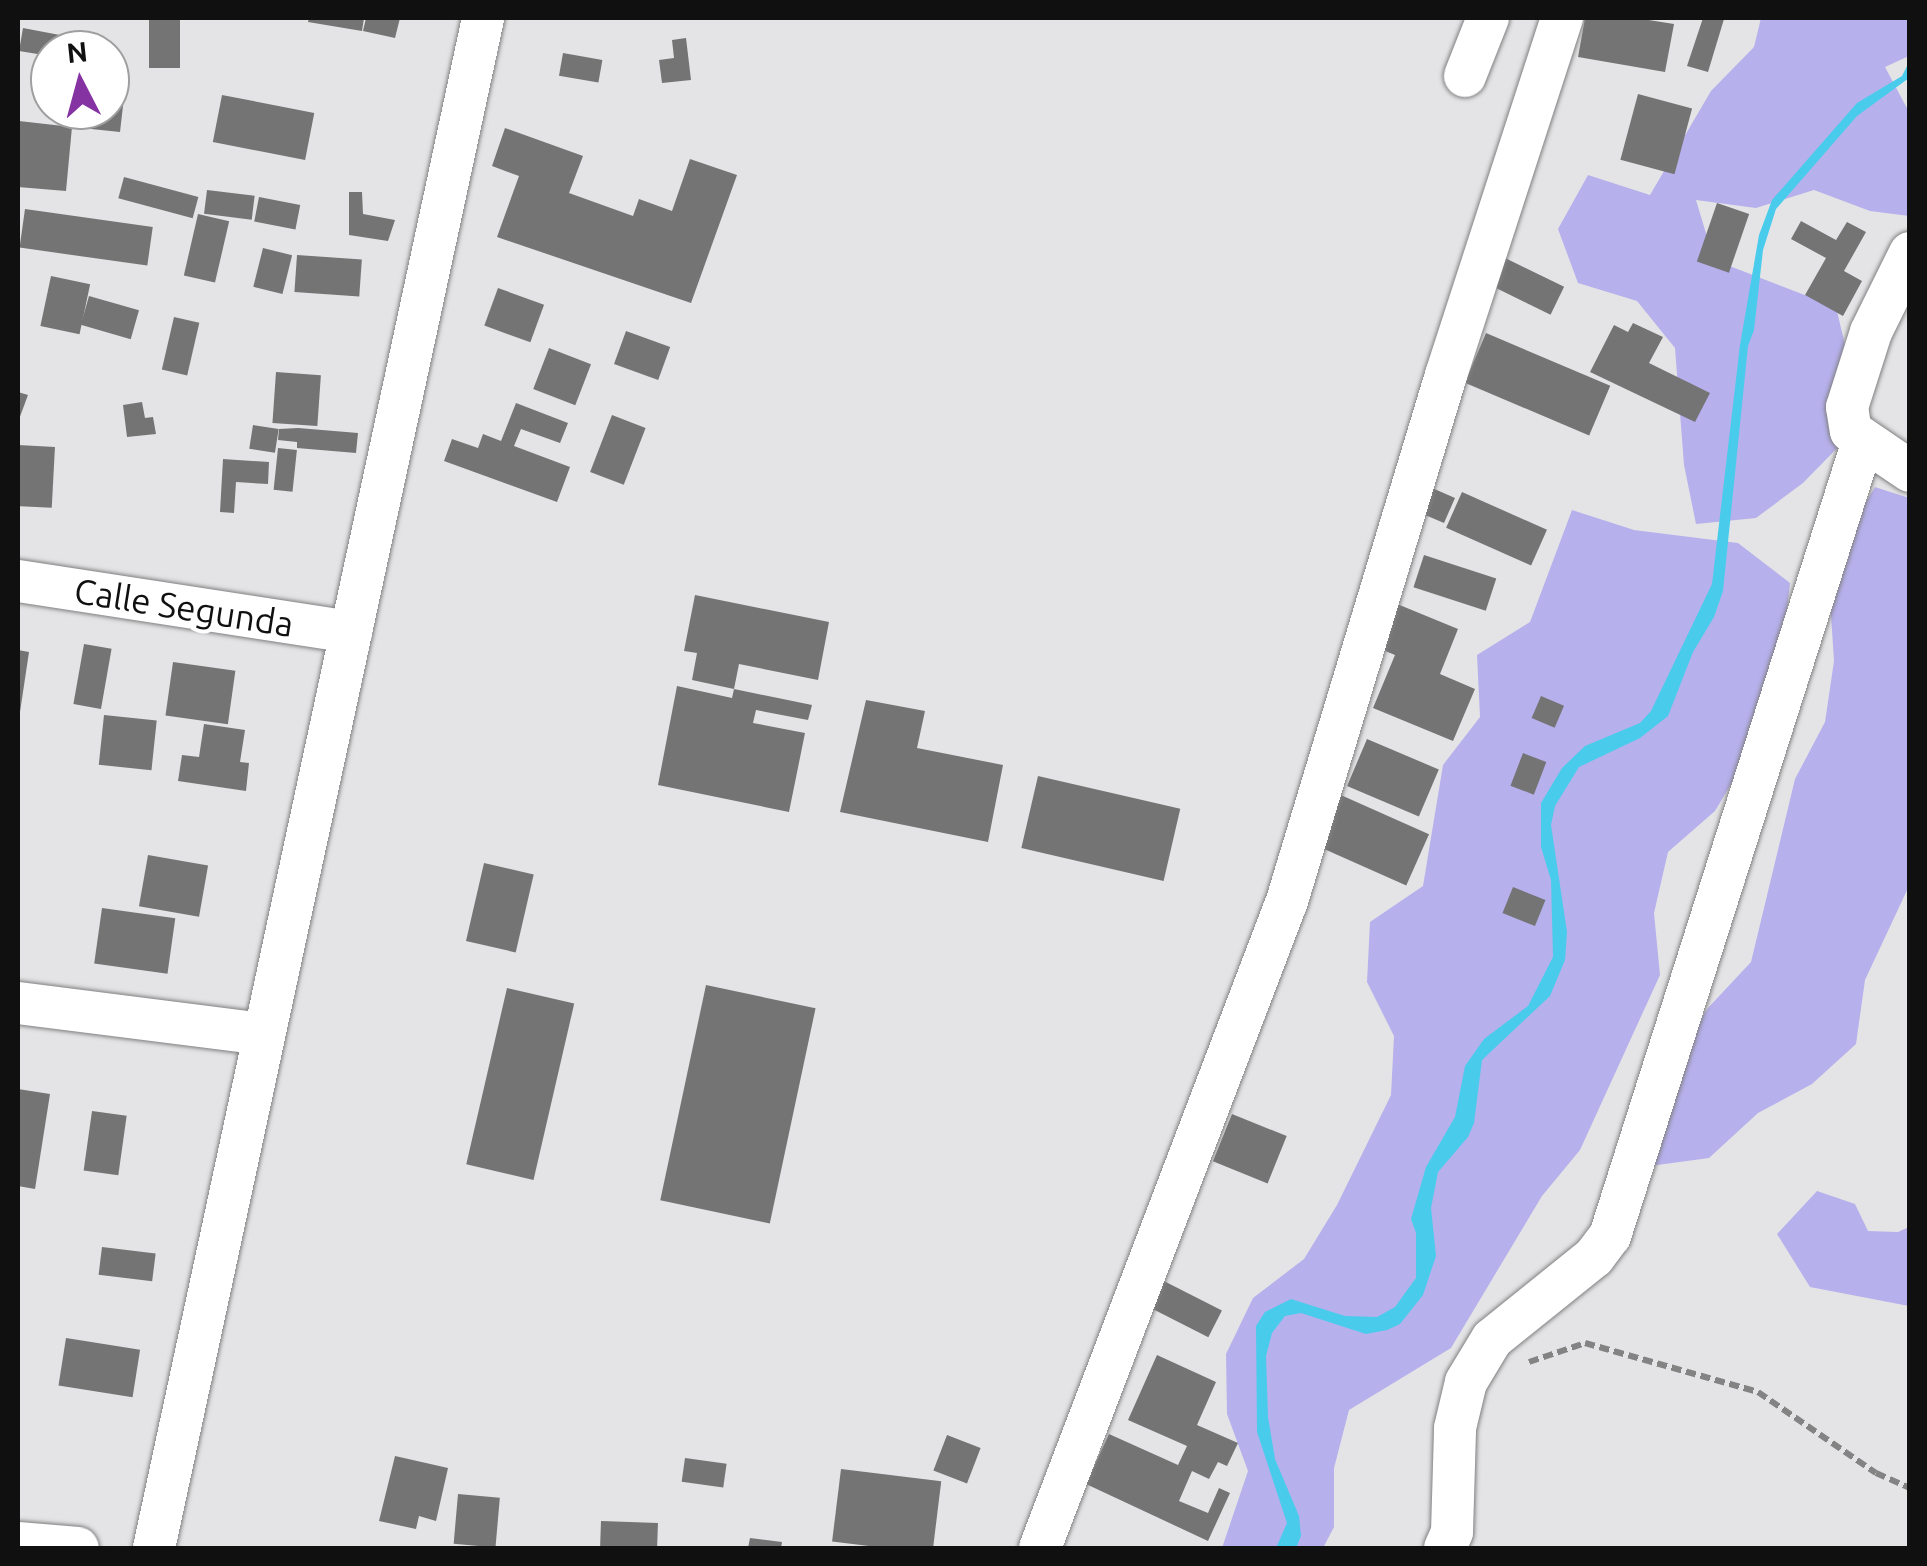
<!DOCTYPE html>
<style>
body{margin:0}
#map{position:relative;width:1927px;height:1566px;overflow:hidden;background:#e4e4e6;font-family:Ubuntu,sans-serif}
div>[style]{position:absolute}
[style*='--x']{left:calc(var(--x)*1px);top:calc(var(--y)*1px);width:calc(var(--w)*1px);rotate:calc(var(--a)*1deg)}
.green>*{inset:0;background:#b6b0ec}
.water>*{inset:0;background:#49cbec}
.building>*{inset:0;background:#747475;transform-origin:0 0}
.path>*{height:6px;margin-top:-3px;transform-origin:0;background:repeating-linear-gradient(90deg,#838384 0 10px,transparent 0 15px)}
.roads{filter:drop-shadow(0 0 2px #808082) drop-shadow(0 0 2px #808082)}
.minor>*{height:42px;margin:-21px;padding:0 21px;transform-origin:21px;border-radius:21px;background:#fff}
span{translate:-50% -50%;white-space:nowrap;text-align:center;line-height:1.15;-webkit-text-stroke:8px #fff;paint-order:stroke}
.street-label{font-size:35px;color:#101011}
.frame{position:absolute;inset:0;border:20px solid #101011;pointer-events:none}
.north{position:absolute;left:30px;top:30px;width:100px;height:100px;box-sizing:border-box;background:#fff;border:2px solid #9f9fa0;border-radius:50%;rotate:354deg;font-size:28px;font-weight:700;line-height:40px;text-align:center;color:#101011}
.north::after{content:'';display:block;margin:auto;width:35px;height:45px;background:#8533a3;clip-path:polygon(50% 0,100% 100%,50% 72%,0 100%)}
</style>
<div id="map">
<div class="green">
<i style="clip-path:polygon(1761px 18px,1909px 18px,1909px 56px,1885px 67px,1909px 112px,1909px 216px,1870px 211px,1814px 190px,1756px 208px,1696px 200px,1714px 260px,1836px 307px,1851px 370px,1849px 436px,1803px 483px,1756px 518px,1696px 524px,1684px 465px,1675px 348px,1637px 301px,1578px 283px,1558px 229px,1588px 175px,1650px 195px,1711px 91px,1754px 47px)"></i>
<i style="clip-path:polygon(1875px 487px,1909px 498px,1909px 886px,1865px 980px,1856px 1044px,1812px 1084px,1758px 1113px,1709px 1158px,1650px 1166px,1641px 1108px,1708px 1008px,1751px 962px,1795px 779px,1825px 722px,1834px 661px,1830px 600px,1842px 542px)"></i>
<i style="clip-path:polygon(1572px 510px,1634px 530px,1738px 543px,1790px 583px,1776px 709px,1715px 811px,1668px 852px,1654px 913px,1660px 975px,1580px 1150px,1542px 1196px,1451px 1348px,1349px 1410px,1334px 1468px,1334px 1527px,1323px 1548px,1222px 1548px,1248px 1471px,1227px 1414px,1226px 1354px,1253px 1298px,1304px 1259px,1337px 1205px,1391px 1095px,1394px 1036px,1367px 982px,1370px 922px,1423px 886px,1443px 765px,1480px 717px,1477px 655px,1530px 622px)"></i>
<i style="clip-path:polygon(1817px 1191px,1855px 1204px,1868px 1231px,1898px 1232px,1909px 1227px,1909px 1306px,1810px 1287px,1777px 1234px)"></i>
</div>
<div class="water">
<i style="clip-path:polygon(1909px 62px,1909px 78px,1857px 116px,1776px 209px,1763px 250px,1754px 330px,1748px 346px,1723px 591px,1714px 617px,1693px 652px,1668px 716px,1640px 738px,1579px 767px,1555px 806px,1551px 825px,1567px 932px,1565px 960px,1550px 996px,1482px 1060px,1474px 1123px,1468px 1137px,1438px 1172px,1431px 1208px,1436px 1256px,1423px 1295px,1400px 1324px,1387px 1330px,1366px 1334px,1301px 1313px,1285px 1316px,1272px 1333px,1266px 1356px,1268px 1417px,1275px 1459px,1299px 1516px,1301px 1536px,1296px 1548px,1276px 1548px,1287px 1523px,1257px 1432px,1256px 1326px,1265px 1312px,1291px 1299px,1345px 1316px,1377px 1317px,1395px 1307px,1416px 1278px,1416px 1233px,1411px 1219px,1426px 1167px,1455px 1117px,1465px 1066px,1484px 1039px,1528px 1006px,1553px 957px,1551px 880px,1541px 847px,1541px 803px,1562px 768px,1585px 746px,1640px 723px,1651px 711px,1712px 584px,1740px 345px,1759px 235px,1772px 200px,1857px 103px,1902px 76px)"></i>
</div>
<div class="building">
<i style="left:149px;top:18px;width:31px;height:50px"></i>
<i style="clip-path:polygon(309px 18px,364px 18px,362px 31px,308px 22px)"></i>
<i style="clip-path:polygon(366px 18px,400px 18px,395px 38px,363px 31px)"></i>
<i style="clip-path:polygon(1585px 18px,1636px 18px,1674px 24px,1665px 72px,1578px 57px)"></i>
<i style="clip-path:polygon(1703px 18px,1724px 19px,1708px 72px,1687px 66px)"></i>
<i style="clip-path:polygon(23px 28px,107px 44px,106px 50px,50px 50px,50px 56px,19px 51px)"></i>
<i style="clip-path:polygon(686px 38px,691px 80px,662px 83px,659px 60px,674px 58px,672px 40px)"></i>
<i style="left:563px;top:53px;width:40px;height:23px;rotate:10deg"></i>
<i style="clip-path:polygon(110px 78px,126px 80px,120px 132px,72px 127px,66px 191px,18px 187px,19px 121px,72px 127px,75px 110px,110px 110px)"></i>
<i style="left:1638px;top:94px;width:56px;height:68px;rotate:15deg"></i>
<i style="left:222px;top:95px;width:94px;height:48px;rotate:11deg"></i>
<i style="clip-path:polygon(505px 128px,583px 156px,569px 193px,633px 216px,639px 199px,672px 211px,690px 159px,737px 175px,691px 303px,497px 237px,519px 176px,492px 166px)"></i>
<i style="left:124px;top:177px;width:77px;height:22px;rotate:15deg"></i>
<i style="left:207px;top:190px;width:48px;height:24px;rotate:7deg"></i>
<i style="clip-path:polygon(349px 192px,362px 192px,363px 214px,395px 220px,388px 241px,349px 235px)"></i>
<i style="left:259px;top:197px;width:42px;height:25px;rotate:11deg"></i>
<i style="left:1717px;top:203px;width:34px;height:62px;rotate:19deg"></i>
<i style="left:25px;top:209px;width:129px;height:39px;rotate:8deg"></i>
<i style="left:198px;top:214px;width:32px;height:63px;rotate:13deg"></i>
<i style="clip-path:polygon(1801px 221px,1836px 240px,1847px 222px,1866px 232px,1844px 271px,1862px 281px,1843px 316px,1805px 295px,1826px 258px,1791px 239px)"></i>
<i style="left:263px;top:248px;width:30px;height:40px;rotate:14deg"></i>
<i style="left:297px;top:255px;width:65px;height:37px;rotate:4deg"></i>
<i style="left:1503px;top:257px;width:68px;height:31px;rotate:26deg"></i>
<i style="left:51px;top:276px;width:40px;height:51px;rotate:12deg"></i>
<i style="left:498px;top:288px;width:49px;height:40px;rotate:20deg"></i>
<i style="left:89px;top:296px;width:52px;height:30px;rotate:16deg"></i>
<i style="left:174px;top:317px;width:26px;height:54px;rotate:13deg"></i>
<i style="clip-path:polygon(1633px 323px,1663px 337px,1649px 363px,1710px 393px,1695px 422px,1590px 372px,1614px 325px,1628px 332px)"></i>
<i style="left:626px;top:331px;width:47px;height:35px;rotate:20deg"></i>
<i style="left:1486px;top:333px;width:135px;height:54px;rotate:23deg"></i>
<i style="left:549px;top:348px;width:45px;height:44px;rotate:21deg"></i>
<i style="left:276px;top:372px;width:45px;height:51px;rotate:4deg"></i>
<i style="clip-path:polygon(18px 392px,28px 395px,18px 422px)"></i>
<i style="clip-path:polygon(142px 402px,145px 418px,153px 417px,156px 434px,127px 437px,123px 405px)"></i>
<i style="clip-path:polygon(516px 403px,568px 423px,560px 443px,521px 429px,514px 446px,570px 467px,557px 502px,444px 461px,452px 439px,478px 448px,483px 434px,501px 441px)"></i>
<i style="left:612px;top:415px;width:36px;height:61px;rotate:21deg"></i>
<i style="left:253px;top:425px;width:26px;height:24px;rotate:9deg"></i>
<i style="clip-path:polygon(298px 428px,358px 433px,356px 453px,297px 448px,297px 442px,278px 440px,279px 429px)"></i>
<i style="left:18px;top:445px;width:37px;height:61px;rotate:3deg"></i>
<i style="left:278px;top:448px;width:19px;height:42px;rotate:6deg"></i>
<i style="clip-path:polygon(223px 459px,269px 462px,268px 484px,236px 482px,234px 513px,220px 512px)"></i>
<i style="clip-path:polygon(1423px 484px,1455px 498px,1444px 523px,1418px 512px)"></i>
<i style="left:1462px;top:492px;width:93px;height:39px;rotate:24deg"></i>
<i style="left:1424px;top:555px;width:76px;height:34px;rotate:18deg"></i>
<i style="clip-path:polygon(695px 595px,829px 622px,818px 680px,739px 664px,734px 689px,692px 680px,697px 653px,684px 651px)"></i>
<i style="clip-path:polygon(1385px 599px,1458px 629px,1440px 674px,1475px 689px,1453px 741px,1373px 708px,1395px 655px,1366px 643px)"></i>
<i style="left:84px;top:644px;width:28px;height:61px;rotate:10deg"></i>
<i style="clip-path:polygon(18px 650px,29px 652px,20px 712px,18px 712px)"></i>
<i style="left:173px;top:662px;width:63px;height:54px;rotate:8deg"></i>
<i style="clip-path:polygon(677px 686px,732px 698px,734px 689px,812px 705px,808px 720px,756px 710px,753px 723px,805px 733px,789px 812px,658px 785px)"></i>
<i style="left:1541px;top:696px;width:25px;height:24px;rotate:23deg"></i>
<i style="clip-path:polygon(866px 700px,925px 711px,917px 748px,1003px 765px,988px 842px,840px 812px)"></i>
<i style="left:104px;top:715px;width:53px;height:50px;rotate:6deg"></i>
<i style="clip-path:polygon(204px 724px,245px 730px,240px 762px,249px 763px,246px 791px,178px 781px,182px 755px,199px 757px)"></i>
<i style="left:1367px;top:739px;width:78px;height:51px;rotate:23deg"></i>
<i style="left:1523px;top:753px;width:25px;height:35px;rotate:21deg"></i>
<i style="left:1038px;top:776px;width:146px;height:74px;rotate:13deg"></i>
<i style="left:1334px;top:792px;width:104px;height:56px;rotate:24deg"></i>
<i style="left:148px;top:855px;width:61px;height:52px;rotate:10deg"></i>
<i style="left:484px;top:863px;width:51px;height:80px;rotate:13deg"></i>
<i style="left:1513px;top:887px;width:35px;height:28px;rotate:22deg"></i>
<i style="left:102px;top:908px;width:74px;height:56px;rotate:8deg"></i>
<i style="left:706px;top:985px;width:112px;height:220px;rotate:12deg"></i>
<i style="left:507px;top:988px;width:69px;height:181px;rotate:13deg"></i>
<i style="clip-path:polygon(18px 1089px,50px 1094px,35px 1189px,18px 1186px)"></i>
<i style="left:92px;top:1111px;width:35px;height:60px;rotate:8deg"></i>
<i style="left:1232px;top:1114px;width:59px;height:51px;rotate:22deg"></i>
<i style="left:102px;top:1247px;width:54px;height:28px;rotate:7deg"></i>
<i style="left:1156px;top:1277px;width:74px;height:30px;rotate:27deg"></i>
<i style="left:66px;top:1338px;width:75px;height:48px;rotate:9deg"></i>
<i style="clip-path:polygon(1157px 1355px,1216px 1382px,1197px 1425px,1238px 1443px,1227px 1466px,1218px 1462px,1209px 1479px,1192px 1471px,1179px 1501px,1208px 1513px,1219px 1488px,1230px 1493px,1208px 1541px,1086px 1484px,1109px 1434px,1178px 1465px,1187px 1446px,1128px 1420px)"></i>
<i style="left:947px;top:1435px;width:36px;height:38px;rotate:21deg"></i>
<i style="clip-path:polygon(395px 1456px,448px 1468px,436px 1521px,419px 1516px,416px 1529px,379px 1521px)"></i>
<i style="left:685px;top:1458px;width:42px;height:24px;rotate:8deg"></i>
<i style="left:841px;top:1469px;width:101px;height:73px;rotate:7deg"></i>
<i style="left:458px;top:1494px;width:42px;height:50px;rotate:5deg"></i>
<i style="left:601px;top:1521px;width:57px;height:27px;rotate:2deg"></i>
<i style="clip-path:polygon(750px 1538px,782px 1542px,781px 1548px,748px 1548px)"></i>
</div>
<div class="path">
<i style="--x:1529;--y:1362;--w:59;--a:-18.7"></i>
<i style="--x:1585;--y:1343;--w:180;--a:15.8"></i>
<i style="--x:1758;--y:1392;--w:143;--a:34.5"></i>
<i style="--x:1876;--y:1473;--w:37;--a:24"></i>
</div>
<div class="roads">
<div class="minor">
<i style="--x:1465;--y:76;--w:62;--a:-68.4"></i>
<i style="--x:1910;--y:253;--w:88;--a:116.3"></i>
<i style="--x:1871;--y:332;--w:79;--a:107.7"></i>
<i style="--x:1847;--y:407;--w:24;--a:81"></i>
<i style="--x:1851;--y:431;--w:71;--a:34.1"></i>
<i style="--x:18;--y:581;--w:337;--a:8.7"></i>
<i style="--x:18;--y:1003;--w:248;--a:7.2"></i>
<i style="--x:18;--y:1543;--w:60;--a:4.8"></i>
<i style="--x:154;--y:1548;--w:1565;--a:-77.86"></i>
<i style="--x:1040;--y:1548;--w:693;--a:-69.11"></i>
<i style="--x:1287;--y:901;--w:550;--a:-73.18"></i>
<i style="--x:1446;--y:375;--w:375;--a:-72"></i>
<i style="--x:1445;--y:1548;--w:17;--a:-66"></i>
<i style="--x:1452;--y:1532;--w:104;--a:-88.3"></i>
<i style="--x:1455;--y:1428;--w:47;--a:-76.6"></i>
<i style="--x:1466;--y:1382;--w:50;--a:-58.8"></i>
<i style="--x:1492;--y:1339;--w:131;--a:-38.8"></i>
<i style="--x:1594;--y:1257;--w:26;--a:-53"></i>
<i style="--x:1610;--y:1236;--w:834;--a:-72.35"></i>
</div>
</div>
<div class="street-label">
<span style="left:184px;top:607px;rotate:9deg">Calle Segunda</span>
</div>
<div class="frame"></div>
<div class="north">N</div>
</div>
